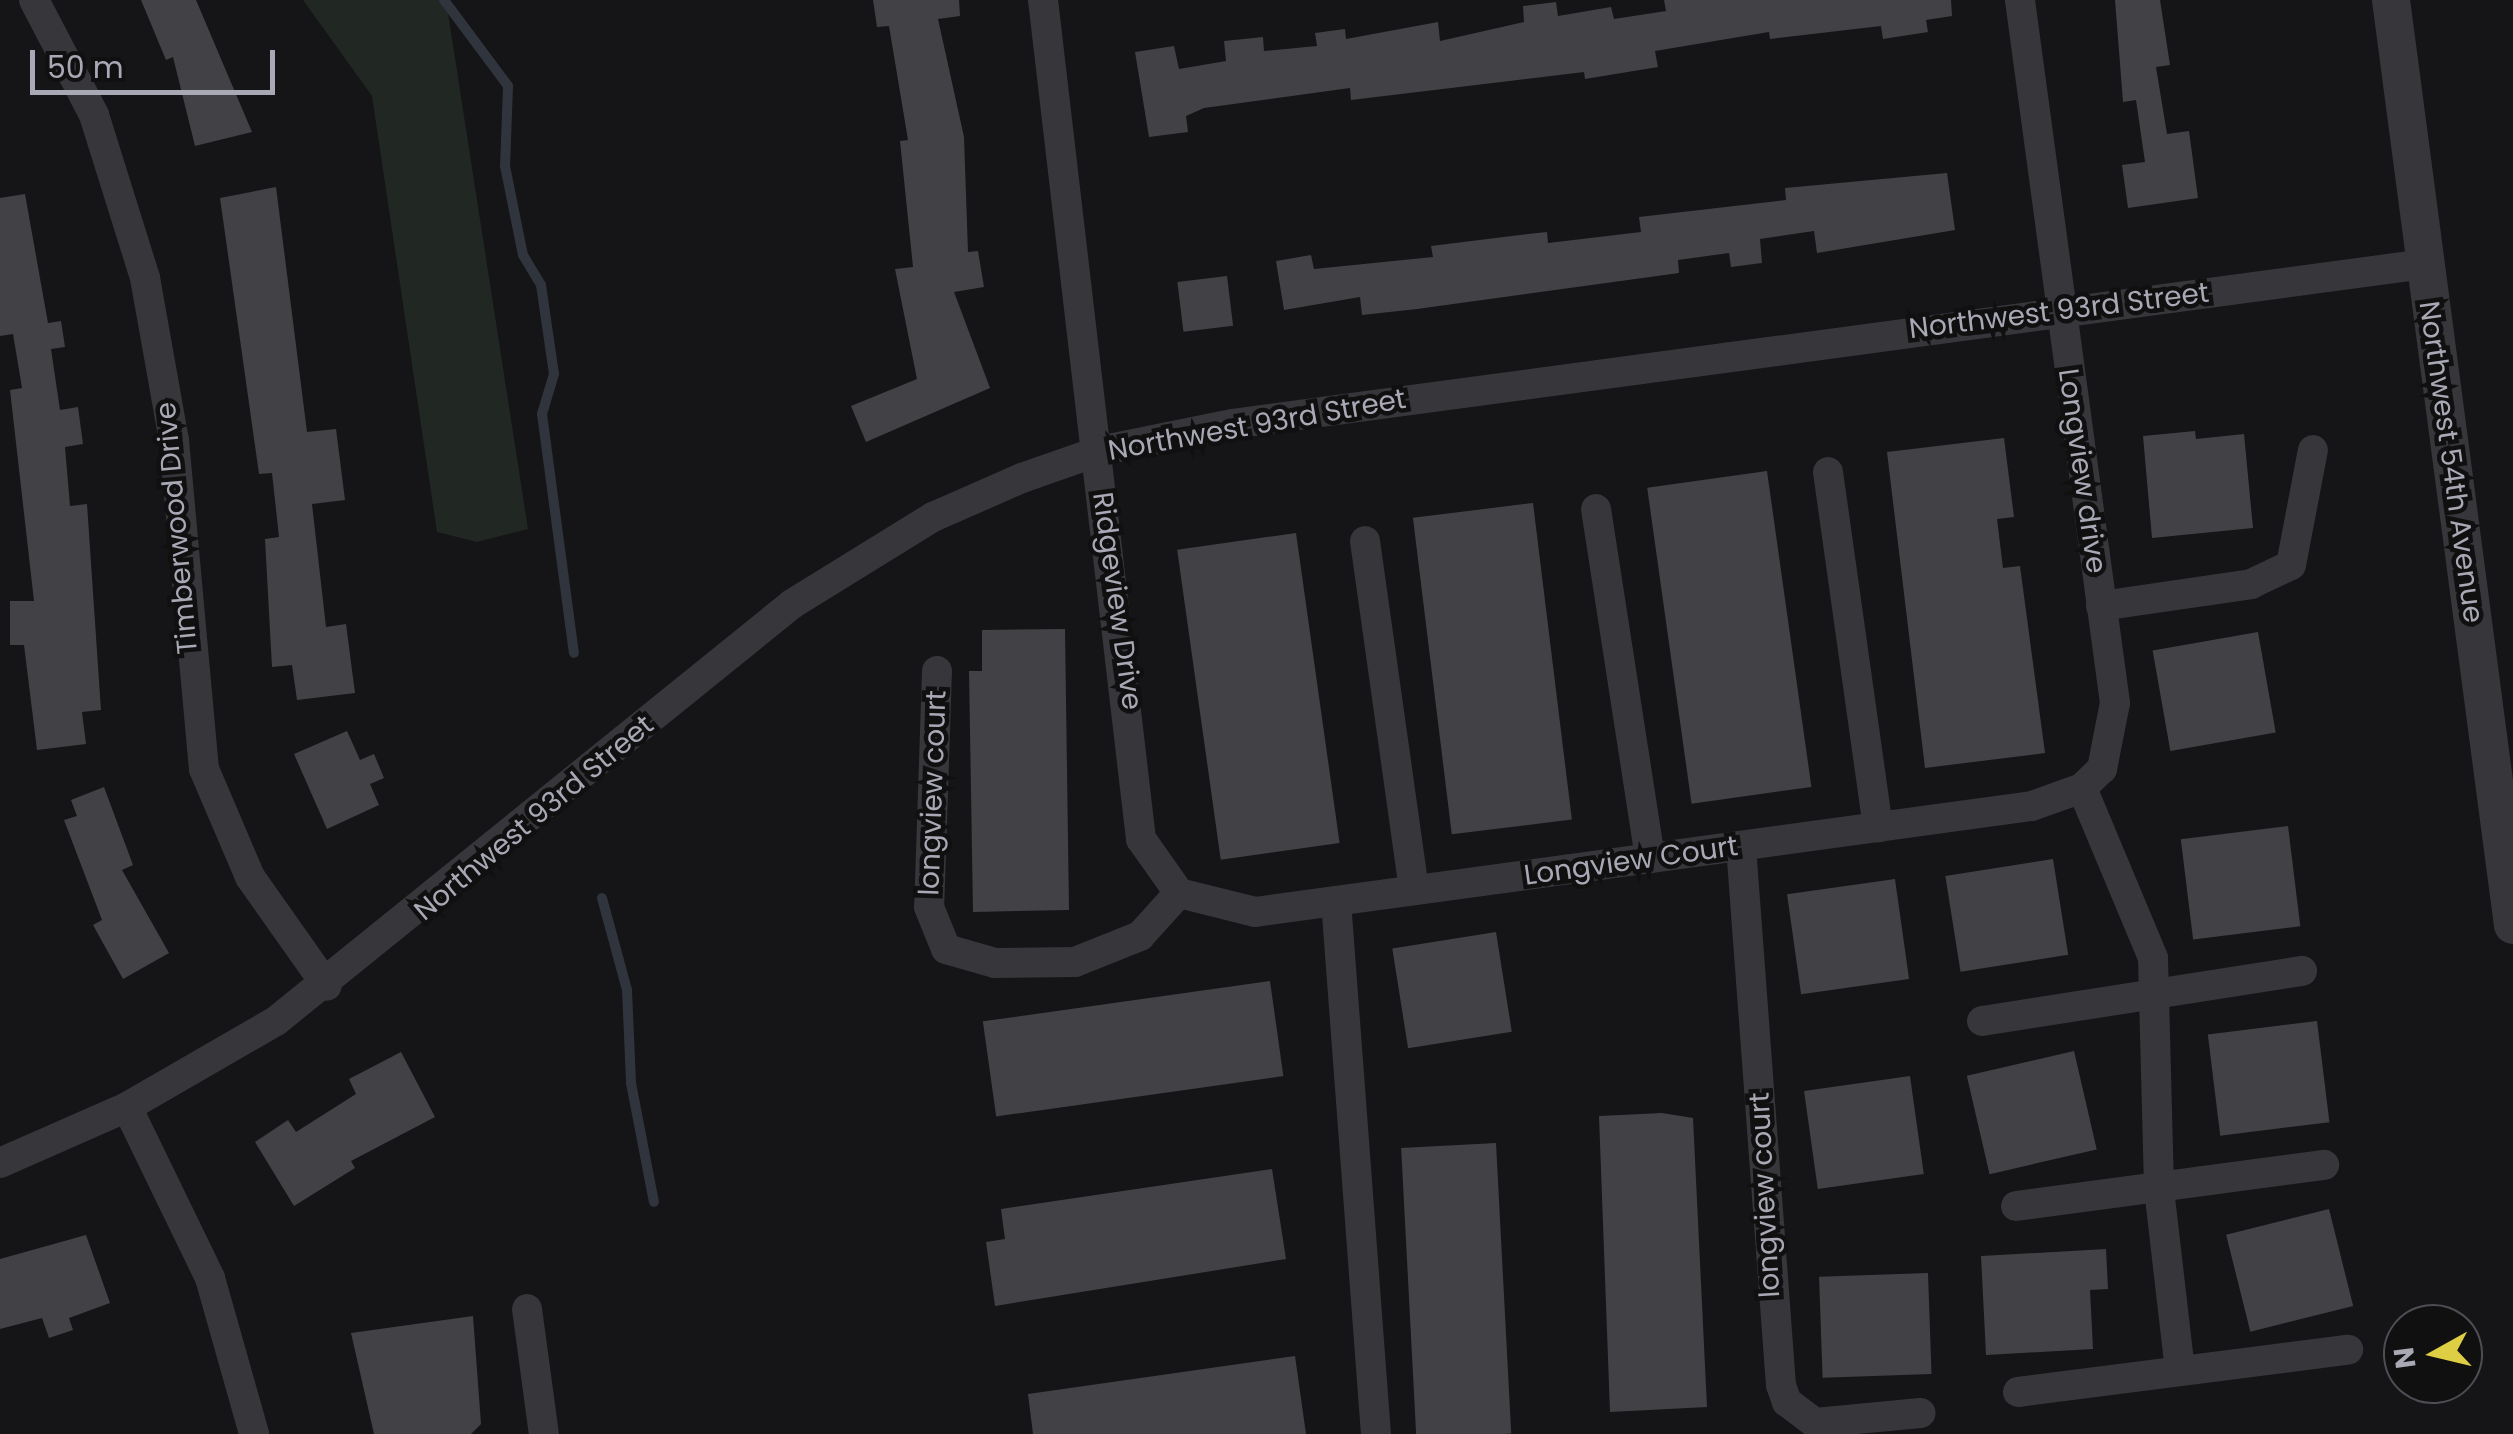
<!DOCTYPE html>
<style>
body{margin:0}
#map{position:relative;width:2513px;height:1434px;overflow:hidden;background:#151416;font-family:Poppins,sans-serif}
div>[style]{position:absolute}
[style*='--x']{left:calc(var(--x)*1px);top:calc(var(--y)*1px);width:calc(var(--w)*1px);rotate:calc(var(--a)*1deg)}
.green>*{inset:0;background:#212823}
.stream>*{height:10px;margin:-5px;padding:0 5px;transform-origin:5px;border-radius:5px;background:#2f343d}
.building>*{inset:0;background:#424246;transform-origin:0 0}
.minor>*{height:30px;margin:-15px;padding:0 15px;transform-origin:15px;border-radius:15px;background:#36363b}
.tertiary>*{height:38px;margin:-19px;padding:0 19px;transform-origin:19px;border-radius:19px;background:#36363b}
span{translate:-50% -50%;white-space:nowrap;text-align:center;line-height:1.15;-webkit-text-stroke:9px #101011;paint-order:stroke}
.street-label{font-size:28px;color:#a8a9b5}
.north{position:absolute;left:2383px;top:1304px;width:100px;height:100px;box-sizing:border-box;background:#101011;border:2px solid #4d4d53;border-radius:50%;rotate:262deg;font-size:28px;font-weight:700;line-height:40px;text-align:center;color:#a8a9b5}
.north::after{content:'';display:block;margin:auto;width:35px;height:45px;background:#dece44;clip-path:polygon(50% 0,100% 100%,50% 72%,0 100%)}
.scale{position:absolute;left:30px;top:50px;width:245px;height:45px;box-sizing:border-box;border:5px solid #a8a9b5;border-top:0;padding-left:12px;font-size:30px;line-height:35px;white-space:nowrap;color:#a8a9b5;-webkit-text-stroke:8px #101011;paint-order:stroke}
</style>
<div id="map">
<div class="green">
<i style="clip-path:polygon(303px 0,446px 0,528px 529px,477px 542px,437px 532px,372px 96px)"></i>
</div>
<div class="stream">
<i style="--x:444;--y:0;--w:107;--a:53.3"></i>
<i style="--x:508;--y:86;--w:80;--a:92.1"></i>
<i style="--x:505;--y:166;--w:91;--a:78.6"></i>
<i style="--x:523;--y:255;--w:35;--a:59"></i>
<i style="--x:541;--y:285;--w:90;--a:81.7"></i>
<i style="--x:554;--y:374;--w:42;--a:106.7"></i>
<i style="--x:542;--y:414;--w:241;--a:82.4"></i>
<i style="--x:602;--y:898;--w:95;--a:74.8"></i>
<i style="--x:627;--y:990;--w:93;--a:87.5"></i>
<i style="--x:631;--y:1083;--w:121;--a:79.1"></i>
</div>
<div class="building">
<i style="clip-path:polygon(141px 0,196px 0,252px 132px,195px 146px,173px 57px,166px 60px)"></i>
<i style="clip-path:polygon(873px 0,959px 0,960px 16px,938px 19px,964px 137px,968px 252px,978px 251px,984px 287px,954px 292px,990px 388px,866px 442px,851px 406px,917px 379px,895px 269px,913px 267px,900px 141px,908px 140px,889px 26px,877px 27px)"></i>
<i style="clip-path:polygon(1664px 0,1951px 0,1952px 16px,1926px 20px,1928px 32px,1883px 39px,1881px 26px,1770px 39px,1769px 32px,1655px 51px,1658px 67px,1585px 79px,1584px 72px,1351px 100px,1350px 88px,1204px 108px,1186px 116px,1188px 132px,1149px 137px,1135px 52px,1174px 46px,1179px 69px,1226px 61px,1224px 41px,1263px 37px,1264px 51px,1317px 46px,1315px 33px,1345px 29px,1346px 39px,1438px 22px,1440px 41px,1524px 22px,1523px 6px,1556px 2px,1558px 16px,1611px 7px,1614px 19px,1666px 11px)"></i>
<i style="clip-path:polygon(2115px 0,2160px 0,2170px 65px,2156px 67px,2167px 134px,2189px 131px,2198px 198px,2128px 208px,2122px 165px,2145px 162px,2136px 100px,2123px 102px)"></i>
<i style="clip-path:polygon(1947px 173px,1955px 230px,1817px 253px,1814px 231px,1760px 239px,1762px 263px,1731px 267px,1729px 253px,1678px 260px,1679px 273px,1417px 309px,1362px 315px,1360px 297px,1284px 310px,1276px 261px,1311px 255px,1314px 269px,1433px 257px,1431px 246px,1528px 234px,1547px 232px,1548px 243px,1641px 232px,1639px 217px,1786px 200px,1785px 188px)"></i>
<i style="clip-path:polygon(276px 187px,307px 432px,336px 429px,345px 500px,312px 504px,326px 627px,346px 624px,355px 693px,297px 700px,292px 665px,272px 667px,265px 539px,279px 537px,272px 473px,259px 474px,220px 198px)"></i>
<i style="clip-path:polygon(25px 194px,48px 323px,61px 321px,65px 347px,51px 349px,60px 410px,78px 407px,83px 444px,65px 447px,70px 506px,87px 504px,101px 710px,82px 712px,86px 744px,37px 750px,24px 645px,10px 645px,10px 601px,34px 601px,10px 390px,22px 388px,13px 334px,0 336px,0 198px)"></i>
<i style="left:1227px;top:276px;width:50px;height:50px;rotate:83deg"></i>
<i style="clip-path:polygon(2195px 431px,2196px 439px,2244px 434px,2253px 528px,2152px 538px,2143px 436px)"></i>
<i style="clip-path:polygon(2004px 438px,2014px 517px,1997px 519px,2003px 568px,2020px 566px,2045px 753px,1925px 768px,1887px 452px)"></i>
<i style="left:1767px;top:471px;width:319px;height:121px;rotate:82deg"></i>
<i style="left:1533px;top:503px;width:319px;height:121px;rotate:83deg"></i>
<i style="left:1296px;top:533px;width:313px;height:120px;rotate:82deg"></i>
<i style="clip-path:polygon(1065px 629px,1069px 910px,973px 912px,969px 671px,982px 671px,982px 630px)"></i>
<i style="left:2258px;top:632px;width:102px;height:107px;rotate:80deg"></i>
<i style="clip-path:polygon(347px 731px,360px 760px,374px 754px,384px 778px,370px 784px,379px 805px,327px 829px,294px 754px)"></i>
<i style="clip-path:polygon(104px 787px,133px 865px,122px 870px,169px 953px,123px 979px,93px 925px,102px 920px,64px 820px,77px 816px,71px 800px)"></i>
<i style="left:2288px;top:826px;width:101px;height:108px;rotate:83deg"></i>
<i style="left:2053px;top:859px;width:97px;height:109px;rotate:81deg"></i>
<i style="left:1895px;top:879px;width:101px;height:109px;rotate:82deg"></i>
<i style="left:1496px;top:932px;width:101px;height:105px;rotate:81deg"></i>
<i style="left:1270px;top:981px;width:96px;height:290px;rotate:82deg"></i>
<i style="left:2317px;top:1021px;width:102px;height:110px;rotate:83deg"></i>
<i style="left:2074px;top:1051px;width:101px;height:110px;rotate:77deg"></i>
<i style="clip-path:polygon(401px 1052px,435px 1117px,351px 1161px,355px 1168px,294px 1206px,255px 1142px,288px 1120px,296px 1132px,356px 1094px,349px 1079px)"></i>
<i style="left:1910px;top:1076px;width:99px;height:107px;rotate:82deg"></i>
<i style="clip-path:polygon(1662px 1113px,1693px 1118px,1707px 1407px,1610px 1412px,1599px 1116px)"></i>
<i style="left:1496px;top:1143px;width:291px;height:95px;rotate:87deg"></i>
<i style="clip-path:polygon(1272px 1169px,1286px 1259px,995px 1306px,986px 1242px,1005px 1239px,1001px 1209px)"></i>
<i style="left:2329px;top:1209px;width:100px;height:106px;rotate:76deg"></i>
<i style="clip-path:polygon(86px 1235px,110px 1303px,69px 1318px,73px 1330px,49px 1338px,42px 1318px,0 1329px,0 1259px)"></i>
<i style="clip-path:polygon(2106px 1249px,2108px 1289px,2090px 1290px,2093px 1349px,1986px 1355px,1981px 1256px)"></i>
<i style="left:1928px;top:1273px;width:101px;height:109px;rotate:88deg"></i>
<i style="clip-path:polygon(473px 1316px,481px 1424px,471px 1434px,374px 1434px,351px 1333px)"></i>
<i style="clip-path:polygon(1295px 1356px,1306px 1434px,1033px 1434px,1028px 1394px)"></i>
</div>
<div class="minor">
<i style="--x:34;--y:0;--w:130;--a:62.4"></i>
<i style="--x:94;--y:115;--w:171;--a:72.6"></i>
<i style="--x:145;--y:278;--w:165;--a:79.9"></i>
<i style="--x:174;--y:440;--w:330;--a:84.8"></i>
<i style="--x:204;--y:769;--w:117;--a:66.9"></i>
<i style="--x:250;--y:877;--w:133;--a:54.8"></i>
<i style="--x:1043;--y:0;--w:845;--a:83.34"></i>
<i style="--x:1141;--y:839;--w:66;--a:54.9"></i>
<i style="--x:1179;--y:893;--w:78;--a:14"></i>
<i style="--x:1255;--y:912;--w:784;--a:-7.77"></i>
<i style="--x:2032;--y:806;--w:53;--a:-19.8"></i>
<i style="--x:2082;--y:788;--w:28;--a:-44"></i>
<i style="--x:2102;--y:769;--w:67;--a:-78.9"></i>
<i style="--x:2115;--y:703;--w:709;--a:-97.7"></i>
<i style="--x:1828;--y:472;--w:359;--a:82"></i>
<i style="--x:1596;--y:509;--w:353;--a:81.2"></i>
<i style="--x:1365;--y:541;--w:352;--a:82"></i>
<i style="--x:2101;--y:606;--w:152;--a:-8.3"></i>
<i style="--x:2251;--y:584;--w:44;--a:-25.4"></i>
<i style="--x:2291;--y:565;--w:117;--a:-79.2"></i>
<i style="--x:937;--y:671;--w:236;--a:91.9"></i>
<i style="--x:929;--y:907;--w:45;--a:68"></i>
<i style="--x:946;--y:949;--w:51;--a:15.9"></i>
<i style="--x:995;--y:963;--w:80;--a:-0.7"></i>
<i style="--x:1075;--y:962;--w:70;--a:-21.8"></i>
<i style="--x:1140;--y:936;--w:58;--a:-47.8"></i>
<i style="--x:2082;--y:788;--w:184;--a:67.3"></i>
<i style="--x:2153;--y:958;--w:231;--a:88.5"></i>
<i style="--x:2159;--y:1189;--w:183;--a:83.4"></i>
<i style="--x:1741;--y:846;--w:540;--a:85.76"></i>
<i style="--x:1781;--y:1385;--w:18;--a:71"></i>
<i style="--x:1787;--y:1402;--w:35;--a:37"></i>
<i style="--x:1815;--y:1423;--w:106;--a:-5.4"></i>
<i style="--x:1336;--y:901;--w:534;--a:85.71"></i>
<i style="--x:1982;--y:1021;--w:324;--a:-8.9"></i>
<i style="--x:127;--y:1107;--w:190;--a:64.1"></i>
<i style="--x:210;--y:1278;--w:162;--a:74.2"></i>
<i style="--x:0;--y:1163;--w:139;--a:-23.8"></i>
<i style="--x:127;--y:1107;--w:172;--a:-30"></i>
<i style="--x:276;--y:1021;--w:663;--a:-38.94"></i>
<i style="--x:792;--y:604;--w:166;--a:-31.7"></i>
<i style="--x:933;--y:517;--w:97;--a:-23.7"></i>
<i style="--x:1022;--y:478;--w:82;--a:-19.3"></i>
<i style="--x:1099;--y:451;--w:136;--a:-11.5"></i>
<i style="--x:1232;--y:424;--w:1204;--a:-7.64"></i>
<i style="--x:2016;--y:1206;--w:311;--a:-7.6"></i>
<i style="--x:527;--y:1309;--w:126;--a:82.3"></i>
<i style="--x:2018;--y:1392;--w:333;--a:-7.3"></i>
</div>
<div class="tertiary">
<i style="--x:2391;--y:0;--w:933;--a:82.49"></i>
</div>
<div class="street-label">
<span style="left:2059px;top:311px;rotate:-7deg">Northwest 93rd Street</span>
<span style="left:1257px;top:425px;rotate:-10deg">Northwest 93rd Street</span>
<span style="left:2451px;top:462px;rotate:82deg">Northwest 54th Avenue</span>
<span style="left:2082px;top:471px;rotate:82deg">Longview drive</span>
<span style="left:177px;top:528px;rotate:-95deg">Timberwood Drive</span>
<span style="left:1117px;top:601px;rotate:82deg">Ridgeview Drive</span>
<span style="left:933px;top:793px;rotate:-88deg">longview court</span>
<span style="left:534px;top:818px;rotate:-40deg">Northwest 93rd Street</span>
<span style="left:1631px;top:861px;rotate:-8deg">Longview Court</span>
<span style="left:1765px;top:1195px;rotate:-93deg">longview court</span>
</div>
<div class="north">N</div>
<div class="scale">50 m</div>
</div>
